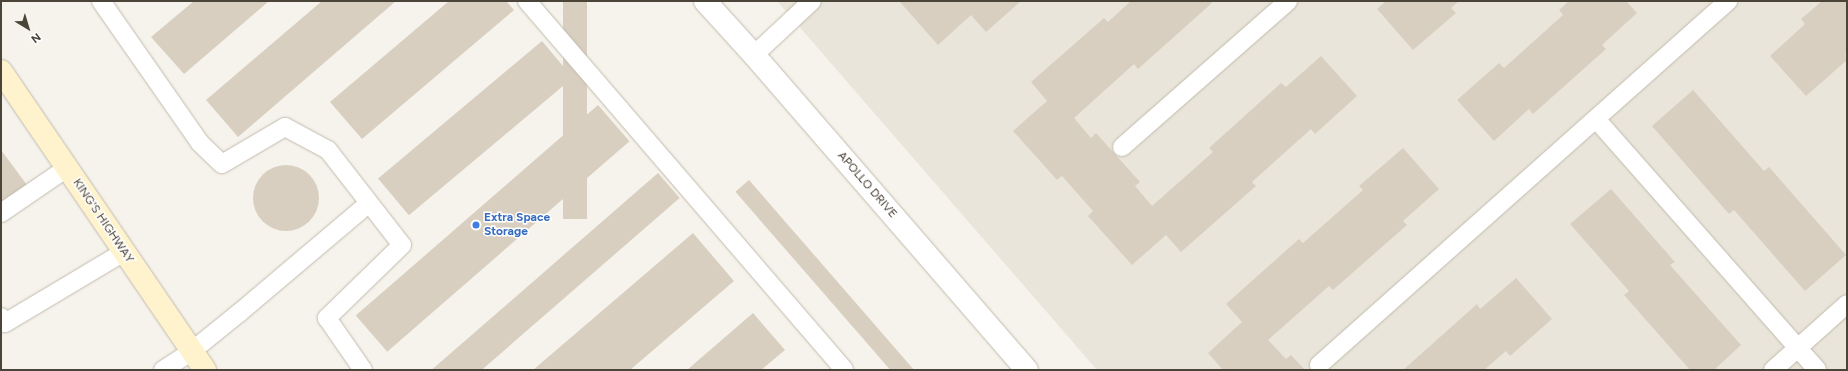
<!DOCTYPE html>
<style>
body{margin:0}
#map{position:relative;width:1848px;height:371px;overflow:hidden;background:#f6f3ec;font-family:Figtree,sans-serif}
div>[style]{position:absolute}
[style*='--x']{left:calc(var(--x)*1px);top:calc(var(--y)*1px);width:calc(var(--w)*1px);rotate:calc(var(--a)*1deg)}
.residential>*{inset:0;background:#eae5da}
.building>*{inset:0;background:#d8cfc1;transform-origin:0 0}
.round{border-radius:50%}
.roads{filter:drop-shadow(0 0 1px #c2bbae) drop-shadow(0 0 1px #c2bbae)}
.lane>*{height:18px;margin:-9px;padding:0 9px;transform-origin:9px;border-radius:9px;background:#fff}
.street>*{height:22px;margin:-11px;padding:0 11px;transform-origin:11px;border-radius:11px;background:#fff}
.secondary>*{height:22px;margin:-11px;padding:0 11px;transform-origin:11px;border-radius:11px;background:#fff3cd}
.dots>*{width:11px;height:11px;translate:-50% -50%;box-sizing:border-box;border:2px solid #fff;border-radius:50%}
span{translate:-50% -50%;white-space:nowrap;text-align:center;line-height:1.15;-webkit-text-stroke:3px #fff;paint-order:stroke}
.street-label{font-size:12px;color:#4b4439}
.shop-label{font-size:12px;color:#366cbe;font-weight:700}
.left{translate:0 -50%;text-align:left}
.frame{position:absolute;inset:0;border:2px solid #4b4439;pointer-events:none}
.north{position:absolute;left:8px;top:8px;width:40px;height:40px;-webkit-text-stroke:3px #fff;paint-order:stroke;rotate:142deg;font-size:11px;font-weight:700;line-height:16px;text-align:center;color:#4b4439}
.north::after{content:'';display:block;margin:auto;width:14px;height:18px;background:#4b4439;clip-path:polygon(50% 0,100% 100%,50% 72%,0 100%)}
</style>
<div id="map">
<div class="residential">
<i style="clip-path:polygon(777px 1px,1847px 1px,1847px 370px,1097px 370px)"></i>
</div>
<div class="building">
<i style="clip-path:polygon(194px 1px,269px 1px,184px 74px,151px 37px)"></i>
<i style="clip-path:polygon(322px 1px,396px 1px,238px 137px,206px 100px)"></i>
<i style="clip-path:polygon(449px 1px,506px 1px,514px 10px,362px 139px,330px 102px)"></i>
<i style="left:563px;top:1px;width:24px;height:218px"></i>
<i style="clip-path:polygon(899px 1px,1021px 1px,986px 32px,971px 15px,938px 45px)"></i>
<i style="clip-path:polygon(1131px 1px,1210px 1px,1212px 3px,1138px 69px,1134px 64px,1074px 118px,1091px 138px,1096px 133px,1140px 182px,1135px 186px,1152px 206px,1213px 152px,1209px 148px,1281px 83px,1286px 87px,1321px 56px,1357px 96px,1315px 134px,1311px 129px,1252px 182px,1256px 186px,1181px 252px,1166px 235px,1132px 265px,1088px 216px,1093px 211px,1062px 176px,1057px 180px,1013px 131px,1047px 101px,1031px 82px,1104px 18px,1108px 22px)"></i>
<i style="clip-path:polygon(1386px 1px,1459px 1px,1451px 8px,1456px 13px,1413px 50px,1377px 9px)"></i>
<i style="clip-path:polygon(1569px 1px,1626px 1px,1637px 13px,1602px 45px,1606px 49px,1533px 114px,1529px 109px,1494px 141px,1457px 100px,1499px 63px,1504px 68px,1563px 15px,1559px 10px)"></i>
<i style="clip-path:polygon(1822px 1px,1847px 1px,1847px 53px,1845px 54px,1847px 60px,1806px 96px,1770px 56px,1805px 24px,1801px 19px)"></i>
<i style="left:542px;top:41px;width:48px;height:214px;rotate:50deg"></i>
<i style="clip-path:polygon(1693px 90px,1764px 171px,1769px 167px,1846px 255px,1805px 291px,1734px 210px,1729px 214px,1652px 126px)"></i>
<i style="left:598px;top:105px;width:48px;height:321px;rotate:49deg"></i>
<i style="clip-path:polygon(1403px 148px,1439px 189px,1403px 221px,1407px 225px,1333px 290px,1329px 286px,1268px 340px,1286px 359px,1291px 355px,1305px 370px,1223px 370px,1208px 353px,1242px 322px,1226px 304px,1299px 239px,1303px 243px,1363px 190px,1359px 186px)"></i>
<i style="clip-path:polygon(1px 150px,30px 189px,1px 210px)"></i>
<i class="round" style="left:253px;top:165px;width:66px;height:66px"></i>
<i style="left:658px;top:173px;width:33px;height:303px;rotate:49deg"></i>
<i style="left:749px;top:180px;width:251px;height:18px;rotate:49deg"></i>
<i style="clip-path:polygon(1611px 189px,1675px 262px,1670px 265px,1741px 345px,1714px 370px,1690px 370px,1624px 295px,1629px 291px,1570px 224px)"></i>
<i style="clip-path:polygon(693px 233px,734px 281px,630px 370px,533px 370px)"></i>
<i style="clip-path:polygon(1516px 278px,1552px 319px,1510px 356px,1506px 351px,1484px 370px,1403px 370px,1477px 304px,1480px 309px)"></i>
<i style="clip-path:polygon(753px 313px,785px 350px,761px 370px,687px 370px)"></i>
</div>
<div class="roads">
<div class="lane">
<i style="--x:101;--y:1;--w:173;--a:55.1"></i>
<i style="--x:200;--y:143;--w:30;--a:44"></i>
<i style="--x:222;--y:164;--w:73;--a:-30.4"></i>
<i style="--x:285;--y:127;--w:49;--a:28.1"></i>
<i style="--x:328;--y:150;--w:120;--a:52.1"></i>
<i style="--x:402;--y:245;--w:105;--a:135.8"></i>
<i style="--x:327;--y:318;--w:63;--a:55.3"></i>
<i style="--x:527;--y:1;--w:486;--a:49.3"></i>
<i style="--x:754;--y:55;--w:79;--a:-43"></i>
<i style="--x:1596;--y:119;--w:334;--a:48.6"></i>
<i style="--x:1122;--y:147;--w:221;--a:-41.3"></i>
<i style="--x:1;--y:213;--w:80;--a:-34.3"></i>
<i style="--x:1;--y:317;--w:7;--a:56"></i>
<i style="--x:5;--y:323;--w:139;--a:-30.8"></i>
<i style="--x:1319;--y:365;--w:548;--a:-41.67"></i>
<i style="--x:163;--y:370;--w:35;--a:-33"></i>
<i style="--x:192;--y:351;--w:60;--a:-39"></i>
<i style="--x:239;--y:313;--w:170;--a:-40.2"></i>
<i style="--x:1773;--y:370;--w:99;--a:-41.7"></i>
</div>
<div class="street">
<i style="--x:705;--y:1;--w:73;--a:47.8"></i>
<i style="--x:754;--y:55;--w:417;--a:49.1"></i>
</div>
<div class="secondary">
<i style="--x:1;--y:71;--w:362;--a:55.7"></i>
</div>
</div>
<div class="dots">
<i style="left:476px;top:225px;background:#3f7fe0"></i>
</div>
<div class="street-label">
<span style="left:867px;top:185px;rotate:49deg">APOLLO DRIVE</span>
<span style="left:103px;top:221px;rotate:56deg">KING'S HIGHWAY</span>
</div>
<div class="shop-label">
<span class="left" style="left:484px;top:225px">Extra Space<br>Storage</span>
</div>
<div class="frame"></div>
<div class="north">N</div>
</div>
